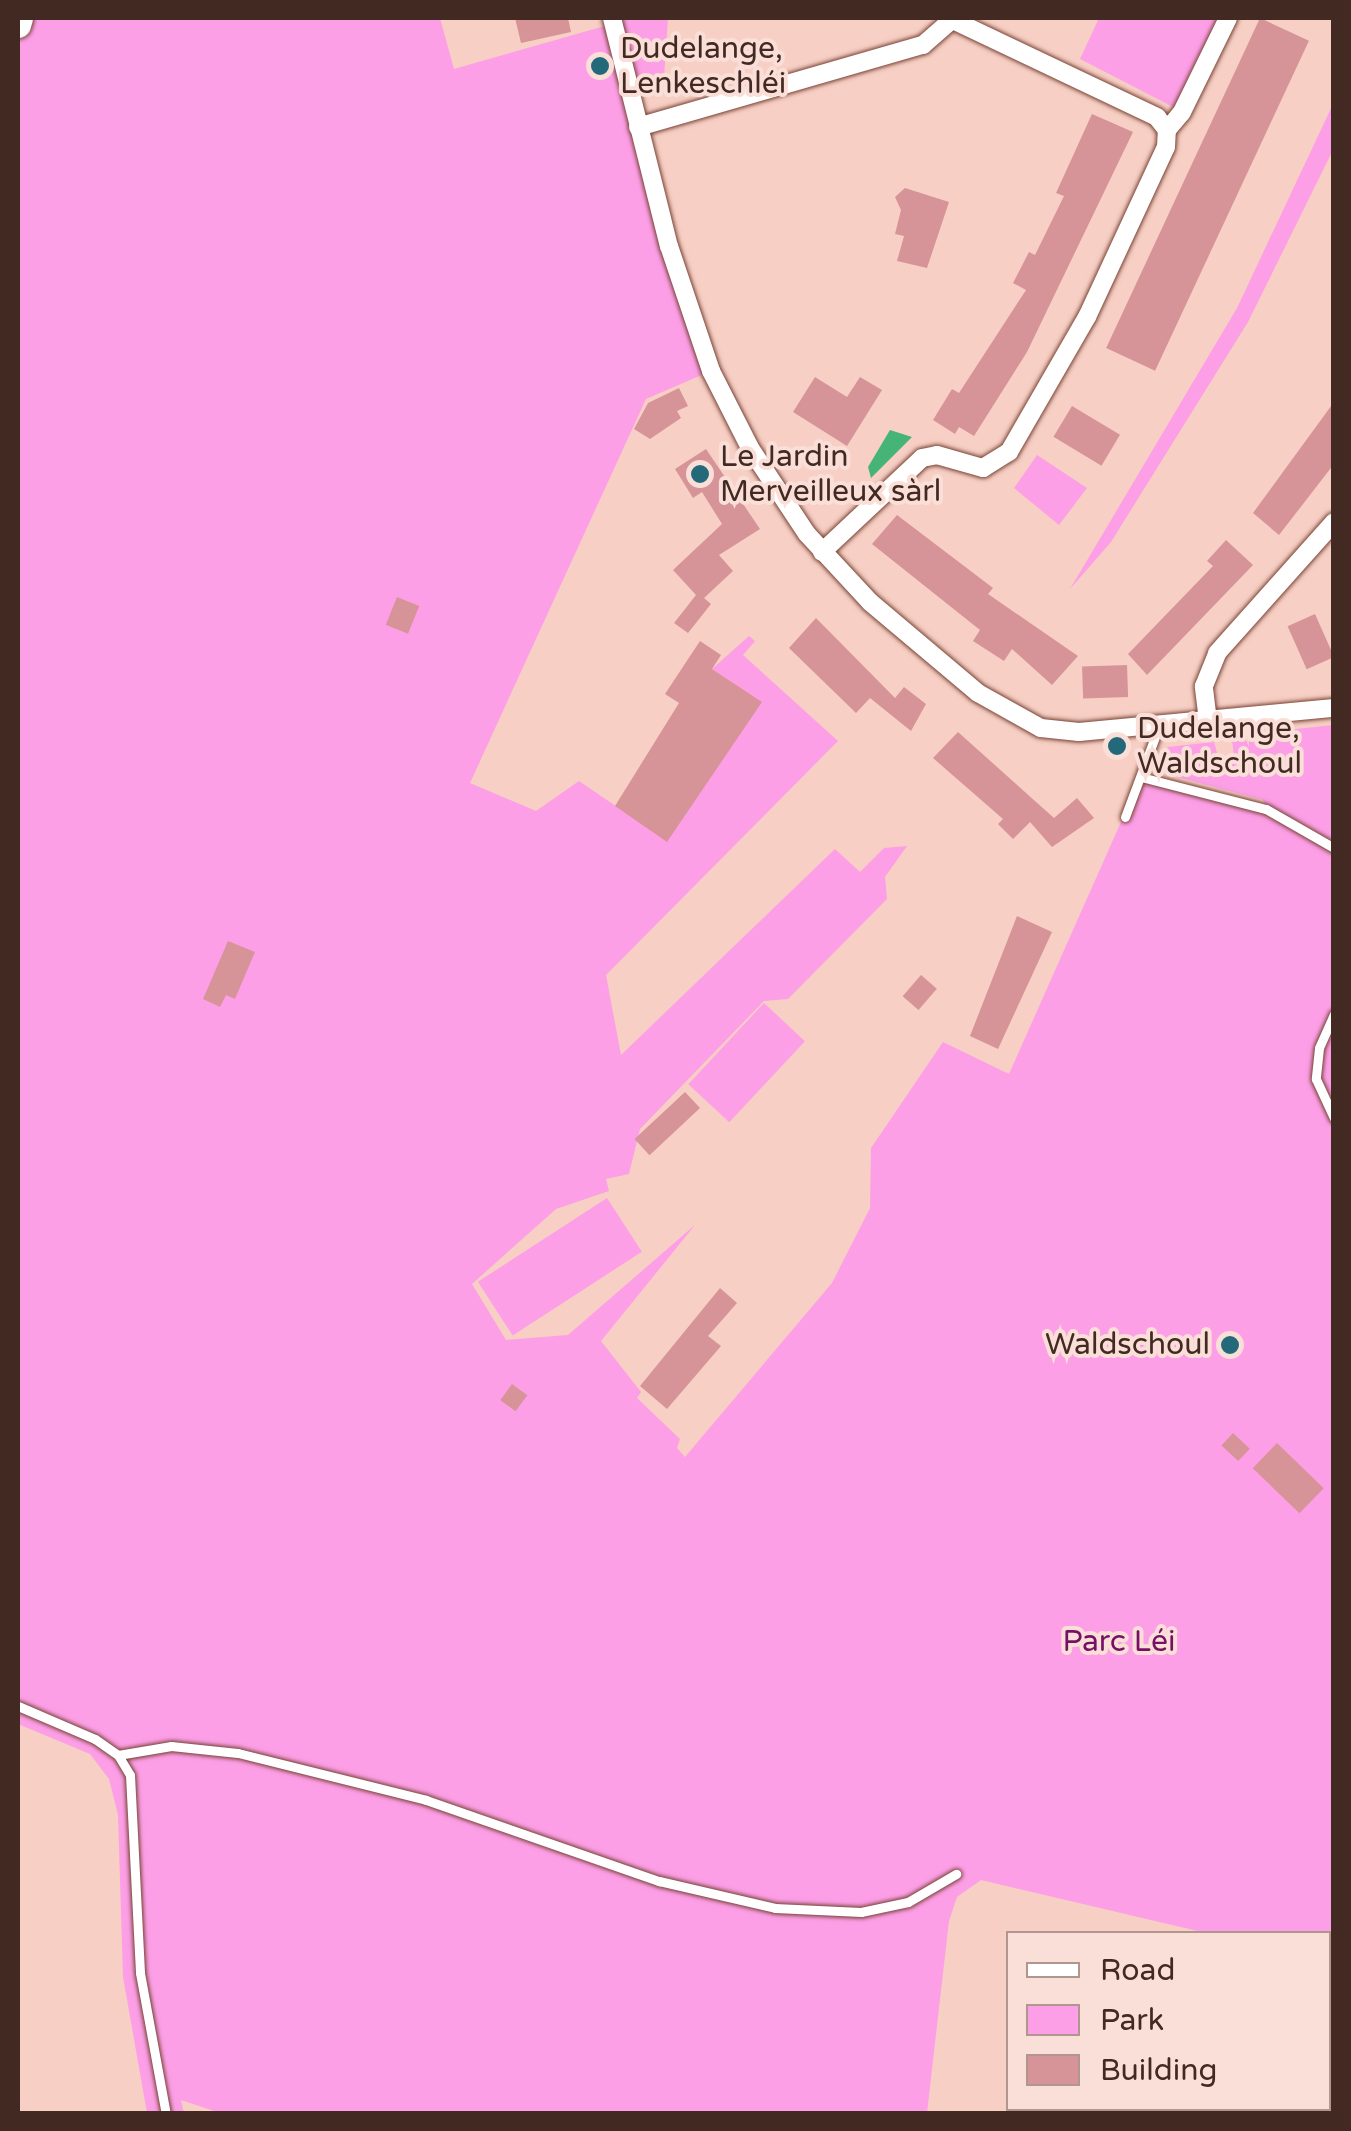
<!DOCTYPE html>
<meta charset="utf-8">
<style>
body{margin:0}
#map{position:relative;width:1351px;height:2131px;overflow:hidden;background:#f7cfc4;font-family:"Varela Round",sans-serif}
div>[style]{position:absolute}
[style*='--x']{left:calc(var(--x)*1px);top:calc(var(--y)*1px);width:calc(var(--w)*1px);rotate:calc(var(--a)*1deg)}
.green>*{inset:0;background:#fd9fe7;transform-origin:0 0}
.water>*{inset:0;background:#46b477}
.building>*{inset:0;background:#d69498;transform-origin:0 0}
.roads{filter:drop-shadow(0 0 2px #794234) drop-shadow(0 0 2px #794234)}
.service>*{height:9px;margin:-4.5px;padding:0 4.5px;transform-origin:4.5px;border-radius:4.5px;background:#fff}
.minor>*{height:18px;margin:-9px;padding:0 9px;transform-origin:9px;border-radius:9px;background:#fff}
.secondary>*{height:25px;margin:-12.5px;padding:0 12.5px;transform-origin:12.5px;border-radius:12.5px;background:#fff}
.dots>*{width:28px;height:28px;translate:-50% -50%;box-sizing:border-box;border:5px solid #fadfd8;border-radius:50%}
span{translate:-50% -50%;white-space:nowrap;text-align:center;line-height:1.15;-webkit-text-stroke:8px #fadfd8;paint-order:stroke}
.poi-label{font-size:30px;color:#422922}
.left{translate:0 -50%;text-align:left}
.right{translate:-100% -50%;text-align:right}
.park-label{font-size:30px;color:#751165}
.frame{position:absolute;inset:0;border:20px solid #422922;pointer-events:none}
.legend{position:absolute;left:1006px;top:1931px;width:325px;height:180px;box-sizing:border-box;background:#fadfd8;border:2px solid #b0968f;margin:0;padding:12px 18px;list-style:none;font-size:30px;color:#422922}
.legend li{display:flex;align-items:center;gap:20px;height:50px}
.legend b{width:50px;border:2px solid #b0968f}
</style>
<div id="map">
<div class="green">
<i style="clip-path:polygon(20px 18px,440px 18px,454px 69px,612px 24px,611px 18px,668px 18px,663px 92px,631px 95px,711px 371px,646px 399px,470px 783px,536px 811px,579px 781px,667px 841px,761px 702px,712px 669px,749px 636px,755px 641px,743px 655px,838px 741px,606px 975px,621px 1055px,835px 849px,860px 872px,884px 848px,907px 846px,885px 877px,887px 899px,788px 999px,764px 1001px,640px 1129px,629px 1174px,606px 1179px,609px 1191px,556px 1209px,472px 1284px,506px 1340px,568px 1335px,695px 1225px,601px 1341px,641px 1392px,637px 1398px,680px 1439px,677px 1448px,685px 1457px,832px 1283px,870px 1208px,871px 1148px,943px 1042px,1009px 1074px,1141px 777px,1266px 808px,1263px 800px,1166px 774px,1161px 754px,1168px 747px,1214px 742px,1219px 760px,1234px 756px,1232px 740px,1245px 738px,1249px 747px,1249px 734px,1333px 725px,1333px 2113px,1284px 2113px,1328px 2108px,1328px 1934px,1206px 1933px,981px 1880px,957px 1897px,949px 1921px,927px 2113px,223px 2114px,181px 2100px,184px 2113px,147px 2113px,123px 1977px,118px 1815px,109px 1779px,90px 1754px,18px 1724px)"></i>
<i style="clip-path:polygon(1099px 18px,1218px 18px,1175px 108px,1080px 59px)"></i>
<i style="clip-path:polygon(1333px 104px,1333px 150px,1248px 322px,1111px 542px,1070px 589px,1237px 308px)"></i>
<i style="clip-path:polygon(1037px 455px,1087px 488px,1059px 525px,1014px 488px)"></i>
<i style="left:764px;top:1003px;width:56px;height:111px;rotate:43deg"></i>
<i style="left:607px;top:1198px;width:64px;height:154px;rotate:57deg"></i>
</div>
<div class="water">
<i style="clip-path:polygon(890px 430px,912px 437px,871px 478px,868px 467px)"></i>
</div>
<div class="building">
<i style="clip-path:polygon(515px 18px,568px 18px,571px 32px,521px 43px)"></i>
<i style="left:1260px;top:18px;width:54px;height:364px;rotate:25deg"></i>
<i style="clip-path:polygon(1092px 114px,1133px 132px,1027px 352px,974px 436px,959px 427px,955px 434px,933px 420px,952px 389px,959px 393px,1026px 290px,1013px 283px,1029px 252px,1035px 255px,1064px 196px,1056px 193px)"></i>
<i style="clip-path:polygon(905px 188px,949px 202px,927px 268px,897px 261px,904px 236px,895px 234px,901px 210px,895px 197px)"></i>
<i style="clip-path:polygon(815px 377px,847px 397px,860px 377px,882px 390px,847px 446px,793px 412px)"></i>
<i style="clip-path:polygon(679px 388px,688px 406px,677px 411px,681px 418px,650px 439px,634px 429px,648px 403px)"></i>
<i style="clip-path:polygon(1334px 402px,1334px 464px,1279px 535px,1253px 513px)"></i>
<i style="left:1072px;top:406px;width:56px;height:36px;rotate:31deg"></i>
<i style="clip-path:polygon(706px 449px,760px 529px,719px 555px,733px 571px,704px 598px,711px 604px,688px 633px,674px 623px,696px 595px,673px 570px,722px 524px,702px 492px,693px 498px,675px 469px)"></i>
<i style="clip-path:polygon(897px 515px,993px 588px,988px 594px,1078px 656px,1052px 685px,1012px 649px,1004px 661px,973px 641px,980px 630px,872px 544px)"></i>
<i style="clip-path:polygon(1226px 540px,1253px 565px,1147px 675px,1128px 654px,1213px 566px,1207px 561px)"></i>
<i style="left:397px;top:597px;width:24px;height:30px;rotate:22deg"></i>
<i style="left:1315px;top:614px;width:47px;height:30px;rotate:66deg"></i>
<i style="clip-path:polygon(816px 618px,895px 698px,904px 687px,926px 704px,911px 731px,870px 698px,856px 713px,789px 648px)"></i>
<i style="clip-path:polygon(700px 641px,721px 655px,712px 669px,762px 702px,667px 842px,615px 806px,679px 703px,665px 694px)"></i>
<i style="left:1127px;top:665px;width:32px;height:45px;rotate:88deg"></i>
<i style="clip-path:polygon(958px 732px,1054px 818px,1077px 798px,1094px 818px,1052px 847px,1030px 822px,1013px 839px,998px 824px,1003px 819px,933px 758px)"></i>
<i style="clip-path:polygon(1017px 916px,1052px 932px,998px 1049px,970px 1036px)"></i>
<i style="clip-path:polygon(228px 941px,255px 952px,235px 999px,226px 995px,220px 1007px,203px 999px)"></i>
<i style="left:921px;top:975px;width:21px;height:28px;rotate:41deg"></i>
<i style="left:685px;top:1092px;width:22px;height:69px;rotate:47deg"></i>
<i style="clip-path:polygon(720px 1288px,737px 1303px,708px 1336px,721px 1346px,667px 1409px,640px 1386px)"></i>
<i style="left:512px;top:1384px;width:19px;height:20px;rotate:36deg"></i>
<i style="left:1233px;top:1433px;width:23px;height:17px;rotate:43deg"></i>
<i style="left:1277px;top:1443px;width:65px;height:35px;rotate:44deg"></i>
</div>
<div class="roads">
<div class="service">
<i style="--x:1141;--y:777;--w:129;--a:14.4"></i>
<i style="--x:1266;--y:809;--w:78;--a:29.8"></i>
<i style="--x:1125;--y:817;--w:97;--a:-69.5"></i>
<i style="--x:1334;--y:1014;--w:37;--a:114"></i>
<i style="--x:1319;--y:1048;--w:31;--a:96"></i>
<i style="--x:1316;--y:1079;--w:43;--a:65.2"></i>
<i style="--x:18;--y:1706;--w:84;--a:23.2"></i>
<i style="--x:95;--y:1739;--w:28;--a:35"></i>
<i style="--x:118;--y:1755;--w:23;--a:59"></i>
<i style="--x:130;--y:1775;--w:198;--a:87.1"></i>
<i style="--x:140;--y:1973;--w:143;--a:79.6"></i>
<i style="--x:118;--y:1755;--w:54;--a:-9.6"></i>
<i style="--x:171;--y:1746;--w:67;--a:6"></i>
<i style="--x:238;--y:1753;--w:194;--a:14"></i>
<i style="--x:426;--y:1800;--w:247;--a:19.2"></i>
<i style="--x:659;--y:1881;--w:119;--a:13.1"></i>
<i style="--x:775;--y:1908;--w:86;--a:2.7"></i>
<i style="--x:861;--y:1912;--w:48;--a:-12"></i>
<i style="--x:908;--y:1902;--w:56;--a:-30.3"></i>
</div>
<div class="minor">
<i style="--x:612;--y:18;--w:235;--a:76"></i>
<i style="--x:669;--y:246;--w:132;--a:71.4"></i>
<i style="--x:711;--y:371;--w:86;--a:63.1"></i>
<i style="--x:750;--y:448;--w:103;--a:56.5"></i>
<i style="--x:807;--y:534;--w:93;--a:47.2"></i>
<i style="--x:870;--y:602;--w:141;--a:40.1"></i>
<i style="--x:978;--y:693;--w:72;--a:29.1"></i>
<i style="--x:1041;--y:728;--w:38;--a:6"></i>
<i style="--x:1079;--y:732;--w:256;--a:-5.4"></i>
<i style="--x:638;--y:127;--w:297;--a:-16.1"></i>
<i style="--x:923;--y:45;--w:41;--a:-41.1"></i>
<i style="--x:1167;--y:130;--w:23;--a:-50"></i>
<i style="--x:1182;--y:112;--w:105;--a:-63.9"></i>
<i style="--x:822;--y:552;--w:137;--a:-43.2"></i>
<i style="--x:922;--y:458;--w:15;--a:-11"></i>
<i style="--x:937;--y:455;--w:48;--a:15.8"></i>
<i style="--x:983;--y:468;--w:31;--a:-32"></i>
<i style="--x:1009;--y:452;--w:156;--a:-60"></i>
<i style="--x:1087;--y:317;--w:187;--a:-65.1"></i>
<i style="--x:1166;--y:147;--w:17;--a:-87"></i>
<i style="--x:1167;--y:130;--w:16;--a:-128"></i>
<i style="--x:1157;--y:117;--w:226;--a:-154.6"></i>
<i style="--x:1208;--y:721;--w:35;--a:-97"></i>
<i style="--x:1204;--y:686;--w:35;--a:-68"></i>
<i style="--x:1217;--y:653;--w:176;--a:-48.2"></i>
</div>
<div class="secondary">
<i style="--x:18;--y:25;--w:7;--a:-74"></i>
</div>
</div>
<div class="dots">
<i style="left:600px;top:66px;background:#246979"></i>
<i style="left:700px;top:474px;background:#246979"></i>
<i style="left:1117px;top:746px;background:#246979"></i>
<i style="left:1230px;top:1345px;background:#246979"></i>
</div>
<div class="poi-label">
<span class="left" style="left:620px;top:66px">Dudelange,<br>Lenkeschléi</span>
<span class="left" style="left:720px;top:474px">Le Jardin<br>Merveilleux sàrl</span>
<span class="left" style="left:1137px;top:746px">Dudelange,<br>Waldschoul</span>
<span class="right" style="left:1210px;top:1345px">Waldschoul</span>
</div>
<div class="park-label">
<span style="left:1119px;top:1642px">Parc Léi</span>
</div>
<div class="frame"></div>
<ul class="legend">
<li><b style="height:12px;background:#fff"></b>Road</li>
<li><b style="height:28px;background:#fd9fe7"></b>Park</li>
<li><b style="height:28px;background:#d69498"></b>Building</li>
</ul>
</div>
